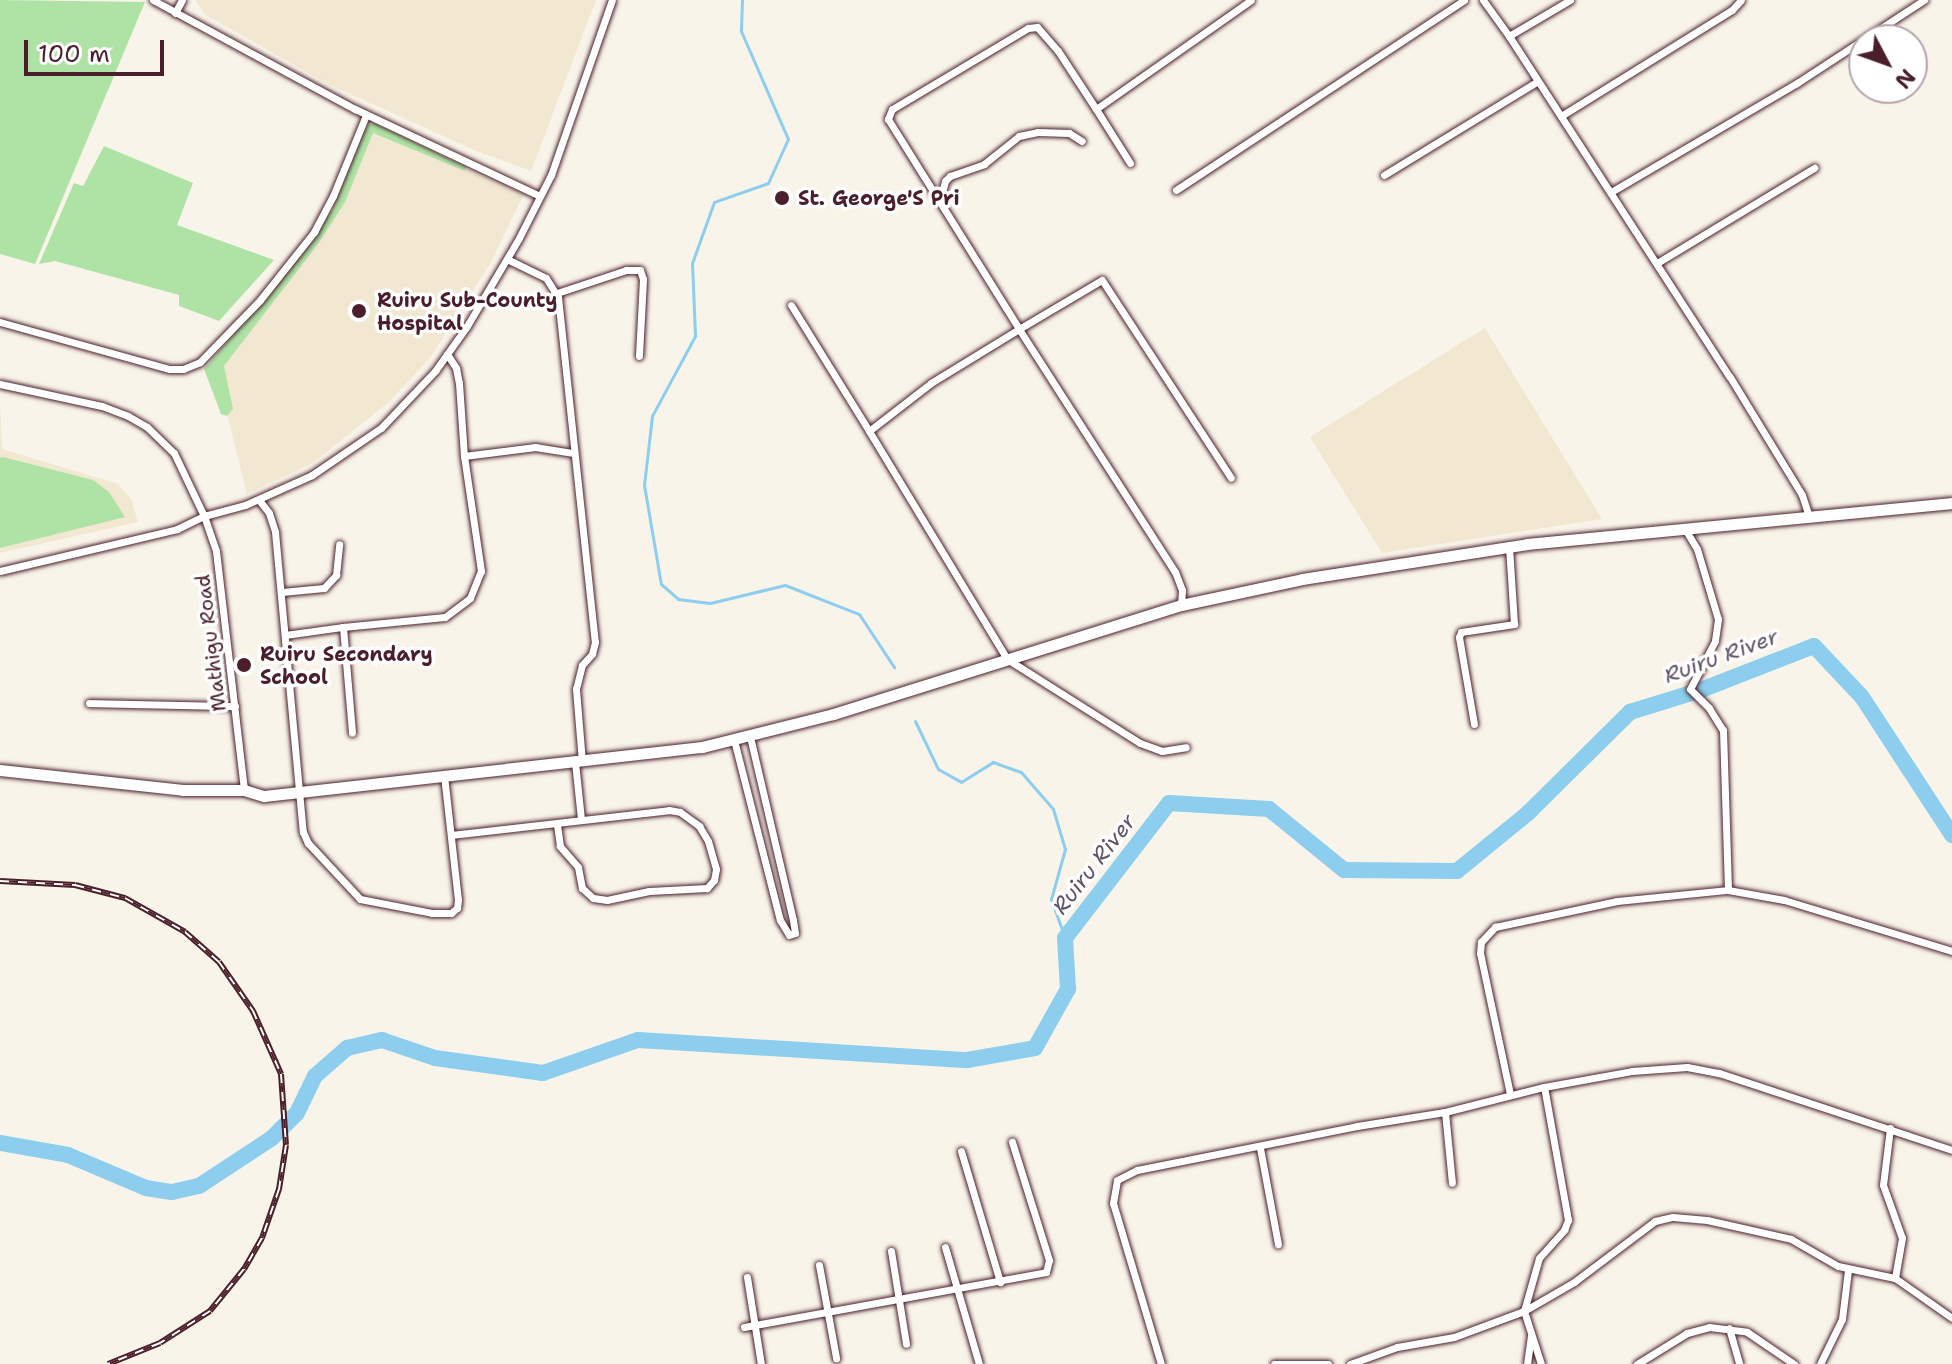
<!DOCTYPE html>
<style>
body{margin:0}
#map{position:relative;width:1952px;height:1364px;overflow:hidden;background:#f9f4ea;font-family:"Shantell Sans",sans-serif}
div>[style]{position:absolute}
[style*='--x']{left:calc(var(--x)*1px);top:calc(var(--y)*1px);width:calc(var(--w)*1px);rotate:calc(var(--a)*1deg)}
.built>*{inset:0;background:#f2e7d1}
.green>*{inset:0;background:#aee3a5}
.stream>*{height:3px;margin:-1.5px;padding:0 1.5px;transform-origin:1.5px;border-radius:1.5px;background:#8dceee}
.river>*{height:16px;margin:-8px;padding:0 8px;transform-origin:8px;border-radius:8px;background:#8dceee}
.roads{filter:drop-shadow(0 0 2px #4a1f2b) drop-shadow(0 0 2px #4a1f2b)}
.minor>*{height:7px;margin:-3.5px;padding:0 3.5px;transform-origin:3.5px;border-radius:3.5px;background:#fff}
.secondary>*{height:11px;margin:-5.5px;padding:0 5.5px;transform-origin:5.5px;border-radius:5.5px;background:#fff}
.rail>*{height:6px;margin-top:-3px;transform-origin:0;background:repeating-linear-gradient(90deg,#fff 0 9px,#4a1f2b 0 18px);box-sizing:border-box;border-block:2px solid #4a1f2b}
.dots>*{width:22px;height:22px;translate:-50% -50%;box-sizing:border-box;border:4px solid #fff;border-radius:50%}
span{translate:-50% -50%;white-space:nowrap;text-align:center;line-height:1.15;-webkit-text-stroke:7px #fff;paint-order:stroke}
.poi-label{font-size:20px;color:#4a1f2b;font-weight:700}
.left{translate:0 -50%;text-align:left}
.street-label{font-size:20px;color:#4a1f2b}
.water-label{font-size:22px;color:#5e5466;font-style:italic}
.north{position:absolute;left:1848px;top:24px;width:80px;height:80px;box-sizing:border-box;background:#fff;border:2px solid #b7a5aa;border-radius:50%;rotate:131deg;font-size:22px;font-weight:700;line-height:32px;text-align:center;color:#4a1f2b}
.north::after{content:'';display:block;margin:auto;width:28px;height:36px;background:#4a1f2b;clip-path:polygon(50% 0,100% 100%,50% 72%,0 100%)}
.scale{position:absolute;left:24px;top:40px;width:140px;height:36px;box-sizing:border-box;border:4px solid #4a1f2b;border-top:0;padding-left:10px;font-size:24px;line-height:28px;white-space:nowrap;color:#4a1f2b;-webkit-text-stroke:6px #fff;paint-order:stroke}
</style>
<div id="map">
<div class="built">
<i style="clip-path:polygon(195px 0,596px 0,531px 171px,474px 150px,328px 84px,204px 14px)"></i>
<i style="clip-path:polygon(373px 128px,524px 194px,490px 264px,430px 358px,389px 402px,313px 463px,247px 494px,215px 365px,332px 214px)"></i>
<i style="clip-path:polygon(1485px 328px,1602px 519px,1382px 553px,1310px 437px)"></i>
<i style="clip-path:polygon(0 401px,2px 449px,118px 484px,131px 499px,138px 522px,0 553px)"></i>
</div>
<div class="green">
<i style="clip-path:polygon(0 0,145px 2px,35px 264px,0 254px)"></i>
<i style="clip-path:polygon(374px 123px,466px 167px,465px 171px,373px 133px,345px 202px,318px 244px,224px 366px,233px 409px,227px 416px,221px 414px,204px 369px,278px 283px,332px 211px,364px 132px,368px 125px)"></i>
<i style="clip-path:polygon(104px 146px,193px 183px,177px 225px,274px 260px,219px 321px,179px 306px,179px 295px,55px 261px,39px 264px,74px 183px,83px 186px)"></i>
<i style="clip-path:polygon(3px 457px,93px 480px,109px 492px,125px 517px,0 548px,0 458px)"></i>
</div>
<div class="stream">
<i style="--x:742;--y:0;--w:31;--a:92"></i>
<i style="--x:741;--y:31;--w:118;--a:66.5"></i>
<i style="--x:788;--y:139;--w:48;--a:114.4"></i>
<i style="--x:768;--y:183;--w:57;--a:160.6"></i>
<i style="--x:714;--y:202;--w:65;--a:109.8"></i>
<i style="--x:692;--y:263;--w:73;--a:87.6"></i>
<i style="--x:695;--y:336;--w:91;--a:118.3"></i>
<i style="--x:652;--y:416;--w:69;--a:96.6"></i>
<i style="--x:644;--y:485;--w:100;--a:80.3"></i>
<i style="--x:661;--y:584;--w:23;--a:41"></i>
<i style="--x:678;--y:599;--w:32;--a:7"></i>
<i style="--x:710;--y:603;--w:77;--a:-13.5"></i>
<i style="--x:785;--y:585;--w:79;--a:21.4"></i>
<i style="--x:859;--y:614;--w:64;--a:56.6"></i>
<i style="--x:915;--y:721;--w:53;--a:64.4"></i>
<i style="--x:938;--y:769;--w:26;--a:29"></i>
<i style="--x:961;--y:782;--w:38;--a:-32"></i>
<i style="--x:993;--y:762;--w:30;--a:20"></i>
<i style="--x:1021;--y:772;--w:49;--a:49.1"></i>
<i style="--x:1053;--y:809;--w:42;--a:73.3"></i>
<i style="--x:1065;--y:849;--w:52;--a:105.6"></i>
<i style="--x:1051;--y:899;--w:41;--a:70.3"></i>
</div>
<div class="river">
<i style="--x:0;--y:1143;--w:69;--a:10"></i>
<i style="--x:68;--y:1155;--w:85;--a:22.9"></i>
<i style="--x:146;--y:1188;--w:26;--a:9"></i>
<i style="--x:172;--y:1192;--w:28;--a:-13"></i>
<i style="--x:199;--y:1186;--w:87;--a:-33.3"></i>
<i style="--x:272;--y:1138;--w:35;--a:-45"></i>
<i style="--x:297;--y:1113;--w:41;--a:-64.1"></i>
<i style="--x:315;--y:1076;--w:43;--a:-41.2"></i>
<i style="--x:347;--y:1048;--w:36;--a:-13"></i>
<i style="--x:382;--y:1040;--w:56;--a:18.8"></i>
<i style="--x:435;--y:1058;--w:109;--a:7.9"></i>
<i style="--x:543;--y:1073;--w:101;--a:-19.2"></i>
<i style="--x:638;--y:1040;--w:330;--a:3.5"></i>
<i style="--x:967;--y:1060;--w:69;--a:-10"></i>
<i style="--x:1035;--y:1048;--w:68;--a:-60.8"></i>
<i style="--x:1068;--y:989;--w:51;--a:-93.4"></i>
<i style="--x:1065;--y:938;--w:170;--a:-52.4"></i>
<i style="--x:1169;--y:803;--w:100;--a:3.4"></i>
<i style="--x:1269;--y:809;--w:97;--a:39.1"></i>
<i style="--x:1344;--y:870;--w:113;--a:0.5"></i>
<i style="--x:1457;--y:871;--w:92;--a:-39.2"></i>
<i style="--x:1528;--y:813;--w:144;--a:-44.7"></i>
<i style="--x:1630;--y:712;--w:74;--a:-17.2"></i>
<i style="--x:1701;--y:690;--w:121;--a:-21.3"></i>
<i style="--x:1814;--y:646;--w:70;--a:46.7"></i>
<i style="--x:1862;--y:697;--w:165;--a:56.9"></i>
</div>
<div class="roads">
<div class="minor">
<i style="--x:153;--y:0;--w:230;--a:28.4"></i>
<i style="--x:355;--y:109;--w:204;--a:25.2"></i>
<i style="--x:1483;--y:0;--w:44;--a:54.2"></i>
<i style="--x:1570;--y:0;--w:71;--a:149.5"></i>
<i style="--x:1509;--y:36;--w:406;--a:57.1"></i>
<i style="--x:1730;--y:377;--w:138;--a:58.6"></i>
<i style="--x:1802;--y:495;--w:23;--a:72"></i>
<i style="--x:175;--y:13;--w:15;--a:-62"></i>
<i style="--x:1096;--y:109;--w:69;--a:-123.2"></i>
<i style="--x:1058;--y:51;--w:32;--a:-131"></i>
<i style="--x:1037;--y:27;--w:9;--a:174"></i>
<i style="--x:1028;--y:28;--w:158;--a:149.2"></i>
<i style="--x:892;--y:109;--w:11;--a:112"></i>
<i style="--x:888;--y:119;--w:248;--a:58"></i>
<i style="--x:1019;--y:329;--w:96;--a:-30.6"></i>
<i style="--x:1102;--y:280;--w:236;--a:56.9"></i>
<i style="--x:1561;--y:116;--w:201;--a:-31.8"></i>
<i style="--x:1732;--y:10;--w:13;--a:-48"></i>
<i style="--x:1130;--y:163;--w:64;--a:-122.2"></i>
<i style="--x:1096;--y:109;--w:189;--a:-35.1"></i>
<i style="--x:1384;--y:175;--w:180;--a:-31.4"></i>
<i style="--x:1176;--y:190;--w:345;--a:-33.4"></i>
<i style="--x:1611;--y:192;--w:216;--a:-30.4"></i>
<i style="--x:1797;--y:83;--w:152;--a:-33.2"></i>
<i style="--x:940;--y:200;--w:20;--a:-75"></i>
<i style="--x:945;--y:181;--w:7;--a:-45"></i>
<i style="--x:950;--y:176;--w:36;--a:-19"></i>
<i style="--x:984;--y:164;--w:45;--a:-38.7"></i>
<i style="--x:1019;--y:136;--w:19;--a:-12"></i>
<i style="--x:1038;--y:132;--w:31;--a:2"></i>
<i style="--x:1069;--y:133;--w:15;--a:32"></i>
<i style="--x:507;--y:259;--w:43;--a:26"></i>
<i style="--x:546;--y:278;--w:22;--a:58"></i>
<i style="--x:558;--y:297;--w:347;--a:83.9"></i>
<i style="--x:595;--y:642;--w:12;--a:104"></i>
<i style="--x:592;--y:654;--w:15;--a:132"></i>
<i style="--x:582;--y:665;--w:25;--a:104"></i>
<i style="--x:576;--y:689;--w:73;--a:85.3"></i>
<i style="--x:1657;--y:263;--w:184;--a:-31.2"></i>
<i style="--x:557;--y:293;--w:73;--a:-18.4"></i>
<i style="--x:626;--y:270;--w:14;--a:0"></i>
<i style="--x:640;--y:270;--w:9;--a:72"></i>
<i style="--x:643;--y:279;--w:77;--a:93"></i>
<i style="--x:791;--y:305;--w:148;--a:58.2"></i>
<i style="--x:0;--y:322;--w:176;--a:15.5"></i>
<i style="--x:170;--y:369;--w:13;--a:0"></i>
<i style="--x:183;--y:369;--w:18;--a:-22"></i>
<i style="--x:200;--y:362;--w:86;--a:-45.9"></i>
<i style="--x:260;--y:300;--w:87;--a:-51.5"></i>
<i style="--x:314;--y:232;--w:41;--a:-62.2"></i>
<i style="--x:333;--y:196;--w:87;--a:-67.8"></i>
<i style="--x:447;--y:354;--w:17;--a:57"></i>
<i style="--x:456;--y:368;--w:15;--a:79"></i>
<i style="--x:459;--y:383;--w:73;--a:86.1"></i>
<i style="--x:464;--y:456;--w:72;--a:-7.2"></i>
<i style="--x:535;--y:447;--w:39;--a:9"></i>
<i style="--x:0;--y:384;--w:104;--a:12.2"></i>
<i style="--x:102;--y:406;--w:28;--a:21"></i>
<i style="--x:128;--y:416;--w:22;--a:30"></i>
<i style="--x:147;--y:427;--w:37;--a:44"></i>
<i style="--x:174;--y:453;--w:70;--a:64.5"></i>
<i style="--x:204;--y:516;--w:37;--a:71"></i>
<i style="--x:216;--y:551;--w:241;--a:83.3"></i>
<i style="--x:259;--y:500;--w:16;--a:52"></i>
<i style="--x:269;--y:513;--w:20;--a:72"></i>
<i style="--x:275;--y:532;--w:301;--a:84.7"></i>
<i style="--x:303;--y:832;--w:12;--a:66"></i>
<i style="--x:308;--y:843;--w:76;--a:47.1"></i>
<i style="--x:360;--y:899;--w:73;--a:11"></i>
<i style="--x:432;--y:913;--w:19;--a:0"></i>
<i style="--x:451;--y:913;--w:8;--a:-40"></i>
<i style="--x:457;--y:908;--w:8;--a:-83"></i>
<i style="--x:458;--y:900;--w:125;--a:-96.4"></i>
<i style="--x:1685;--y:529;--w:23;--a:59"></i>
<i style="--x:1697;--y:549;--w:73;--a:73.3"></i>
<i style="--x:1718;--y:619;--w:22;--a:98"></i>
<i style="--x:1715;--y:641;--w:54;--a:117.5"></i>
<i style="--x:1690;--y:689;--w:27;--a:45"></i>
<i style="--x:1709;--y:708;--w:26;--a:58"></i>
<i style="--x:1723;--y:730;--w:160;--a:88.2"></i>
<i style="--x:0;--y:571;--w:182;--a:-13.3"></i>
<i style="--x:177;--y:529;--w:30;--a:-26"></i>
<i style="--x:204;--y:516;--w:42;--a:-15"></i>
<i style="--x:245;--y:505;--w:73;--a:-24.1"></i>
<i style="--x:312;--y:475;--w:83;--a:-34.3"></i>
<i style="--x:381;--y:428;--w:79;--a:-46.5"></i>
<i style="--x:435;--y:371;--w:55;--a:-54.6"></i>
<i style="--x:467;--y:326;--w:102;--a:-59.4"></i>
<i style="--x:519;--y:238;--w:71;--a:-63.1"></i>
<i style="--x:551;--y:175;--w:185;--a:-70.8"></i>
<i style="--x:282;--y:592;--w:42;--a:-5.4"></i>
<i style="--x:324;--y:588;--w:18;--a:-47"></i>
<i style="--x:336;--y:575;--w:31;--a:-84"></i>
<i style="--x:1181;--y:605;--w:15;--a:-86"></i>
<i style="--x:1182;--y:590;--w:19;--a:-111"></i>
<i style="--x:1175;--y:572;--w:289;--a:-122.7"></i>
<i style="--x:1019;--y:329;--w:103;--a:148.5"></i>
<i style="--x:931;--y:383;--w:78;--a:142.3"></i>
<i style="--x:869;--y:431;--w:267;--a:58.8"></i>
<i style="--x:1007;--y:659;--w:157;--a:32.3"></i>
<i style="--x:1140;--y:743;--w:23;--a:20"></i>
<i style="--x:1162;--y:751;--w:24;--a:-9"></i>
<i style="--x:343;--y:627;--w:102;--a:-5.6"></i>
<i style="--x:445;--y:617;--w:31;--a:-37"></i>
<i style="--x:470;--y:598;--w:29;--a:-68"></i>
<i style="--x:481;--y:571;--w:116;--a:-98.4"></i>
<i style="--x:285;--y:635;--w:59;--a:-7.9"></i>
<i style="--x:343;--y:627;--w:106;--a:85.1"></i>
<i style="--x:89;--y:703;--w:146;--a:1.2"></i>
<i style="--x:1474;--y:724;--w:88;--a:-99.8"></i>
<i style="--x:1459;--y:637;--w:5;--a:-68"></i>
<i style="--x:1461;--y:632;--w:54;--a:-8.6"></i>
<i style="--x:1514;--y:624;--w:77;--a:-93.7"></i>
<i style="--x:734;--y:740;--w:186;--a:75.7"></i>
<i style="--x:780;--y:920;--w:17;--a:59"></i>
<i style="--x:789;--y:935;--w:6;--a:-18"></i>
<i style="--x:795;--y:933;--w:13;--a:-99"></i>
<i style="--x:793;--y:920;--w:188;--a:-103.2"></i>
<i style="--x:575;--y:762;--w:57;--a:84"></i>
<i style="--x:451;--y:835;--w:219;--a:-6.5"></i>
<i style="--x:669;--y:810;--w:11;--a:10"></i>
<i style="--x:680;--y:812;--w:24;--a:36"></i>
<i style="--x:699;--y:826;--w:17;--a:59"></i>
<i style="--x:708;--y:841;--w:29;--a:74"></i>
<i style="--x:716;--y:869;--w:11;--a:100"></i>
<i style="--x:714;--y:880;--w:11;--a:131"></i>
<i style="--x:707;--y:888;--w:58;--a:177"></i>
<i style="--x:649;--y:891;--w:43;--a:167.9"></i>
<i style="--x:607;--y:900;--w:14;--a:-172"></i>
<i style="--x:593;--y:898;--w:15;--a:-138"></i>
<i style="--x:582;--y:888;--w:21;--a:-101"></i>
<i style="--x:578;--y:867;--w:28;--a:-131"></i>
<i style="--x:560;--y:846;--w:22;--a:-98"></i>
<i style="--x:1510;--y:1094;--w:144;--a:-102"></i>
<i style="--x:1480;--y:953;--w:11;--a:-85"></i>
<i style="--x:1481;--y:942;--w:21;--a:-47"></i>
<i style="--x:1495;--y:927;--w:125;--a:-12"></i>
<i style="--x:1617;--y:901;--w:112;--a:-5.7"></i>
<i style="--x:1728;--y:890;--w:57;--a:10.1"></i>
<i style="--x:1784;--y:900;--w:176;--a:16.9"></i>
<i style="--x:1445;--y:1112;--w:71;--a:84.4"></i>
<i style="--x:1890;--y:1128;--w:57;--a:97"></i>
<i style="--x:1883;--y:1185;--w:56;--a:70.3"></i>
<i style="--x:1902;--y:1238;--w:41;--a:99.9"></i>
<i style="--x:1260;--y:1148;--w:98;--a:79.4"></i>
<i style="--x:961;--y:1151;--w:137;--a:73.4"></i>
<i style="--x:945;--y:1247;--w:122;--a:73.8"></i>
<i style="--x:891;--y:1251;--w:94;--a:80.8"></i>
<i style="--x:819;--y:1265;--w:95;--a:79.6"></i>
<i style="--x:747;--y:1277;--w:88;--a:80.9"></i>
<i style="--x:744;--y:1327;--w:307;--a:-10.3"></i>
<i style="--x:1046;--y:1272;--w:12;--a:-76"></i>
<i style="--x:1049;--y:1260;--w:124;--a:-107.4"></i>
<i style="--x:1729;--y:1328;--w:37;--a:74"></i>
<i style="--x:1161;--y:1364;--w:168;--a:-106.6"></i>
<i style="--x:1113;--y:1203;--w:23;--a:-80"></i>
<i style="--x:1117;--y:1180;--w:22;--a:-27"></i>
<i style="--x:1137;--y:1170;--w:224;--a:-11.3"></i>
<i style="--x:1357;--y:1126;--w:89;--a:-9"></i>
<i style="--x:1445;--y:1112;--w:102;--a:-14.2"></i>
<i style="--x:1544;--y:1087;--w:89;--a:-10.3"></i>
<i style="--x:1632;--y:1071;--w:55;--a:-4.2"></i>
<i style="--x:1687;--y:1067;--w:33;--a:11"></i>
<i style="--x:1719;--y:1073;--w:245;--a:18.3"></i>
<i style="--x:1274;--y:1364;--w:54;--a:0"></i>
<i style="--x:1350;--y:1364;--w:50;--a:-19.9"></i>
<i style="--x:1397;--y:1347;--w:58;--a:-10"></i>
<i style="--x:1454;--y:1337;--w:75;--a:-20.4"></i>
<i style="--x:1524;--y:1311;--w:58;--a:-30.1"></i>
<i style="--x:1574;--y:1282;--w:101;--a:-37"></i>
<i style="--x:1655;--y:1221;--w:18;--a:-13"></i>
<i style="--x:1673;--y:1217;--w:34;--a:5"></i>
<i style="--x:1707;--y:1220;--w:86;--a:12.7"></i>
<i style="--x:1791;--y:1239;--w:54;--a:29.9"></i>
<i style="--x:1838;--y:1266;--w:58;--a:11.9"></i>
<i style="--x:1895;--y:1278;--w:70;--a:35.1"></i>
<i style="--x:1527;--y:1364;--w:28;--a:-82"></i>
<i style="--x:1541;--y:1364;--w:56;--a:-107.8"></i>
<i style="--x:1524;--y:1311;--w:55;--a:-74.2"></i>
<i style="--x:1539;--y:1258;--w:38;--a:-48"></i>
<i style="--x:1564;--y:1230;--w:11;--a:-68"></i>
<i style="--x:1568;--y:1220;--w:135;--a:-100.2"></i>
<i style="--x:1637;--y:1364;--w:59;--a:-31.8"></i>
<i style="--x:1687;--y:1333;--w:23;--a:-15"></i>
<i style="--x:1709;--y:1327;--w:38;--a:7"></i>
<i style="--x:1747;--y:1332;--w:57;--a:34.2"></i>
<i style="--x:1820;--y:1364;--w:50;--a:-63.9"></i>
<i style="--x:1842;--y:1319;--w:49;--a:-83"></i>
</div>
<div class="secondary">
<i style="--x:0;--y:770;--w:184;--a:6.2"></i>
<i style="--x:183;--y:790;--w:61;--a:0"></i>
<i style="--x:244;--y:790;--w:21;--a:17"></i>
<i style="--x:264;--y:796;--w:441;--a:-6.4"></i>
<i style="--x:702;--y:747;--w:135;--a:-14.1"></i>
<i style="--x:833;--y:714;--w:365;--a:-17.4"></i>
<i style="--x:1181;--y:605;--w:124;--a:-12.1"></i>
<i style="--x:1302;--y:579;--w:228;--a:-8.8"></i>
<i style="--x:1527;--y:544;--w:427;--a:-5.5"></i>
</div>
</div>
<div class="rail">
<i style="--x:0;--y:881;--w:75;--a:3.1"></i>
<i style="--x:75;--y:885;--w:52;--a:14.6"></i>
<i style="--x:125;--y:898;--w:69;--a:29.5"></i>
<i style="--x:185;--y:932;--w:45;--a:41.4"></i>
<i style="--x:219;--y:962;--w:60;--a:55.2"></i>
<i style="--x:253;--y:1011;--w:69;--a:66"></i>
<i style="--x:281;--y:1074;--w:71;--a:86"></i>
<i style="--x:286;--y:1145;--w:45;--a:99"></i>
<i style="--x:279;--y:1189;--w:52;--a:109.1"></i>
<i style="--x:262;--y:1238;--w:36;--a:120"></i>
<i style="--x:244;--y:1269;--w:54;--a:129"></i>
<i style="--x:210;--y:1311;--w:59;--a:147.4"></i>
<i style="--x:160;--y:1343;--w:56;--a:158"></i>
</div>
<div class="dots">
<i style="left:782px;top:198px;background:#4a1f2b"></i>
<i style="left:359px;top:311px;background:#4a1f2b"></i>
<i style="left:244px;top:665px;background:#4a1f2b"></i>
</div>
<div class="poi-label">
<span class="left" style="left:798px;top:198px">St. George'S Pri</span>
<span class="left" style="left:377px;top:312px">Ruiru Sub-County<br>Hospital</span>
<span class="left" style="left:260px;top:666px">Ruiru Secondary<br>School</span>
</div>
<div class="street-label">
<span style="left:211px;top:643px;rotate:-97deg">Mathigu Road</span>
</div>
<div class="water-label">
<span style="left:1721px;top:656px;rotate:-20deg">Ruiru River</span>
<span style="left:1094px;top:864px;rotate:-52deg">Ruiru River</span>
</div>
<div class="north">N</div>
<div class="scale">100 m</div>
</div>
